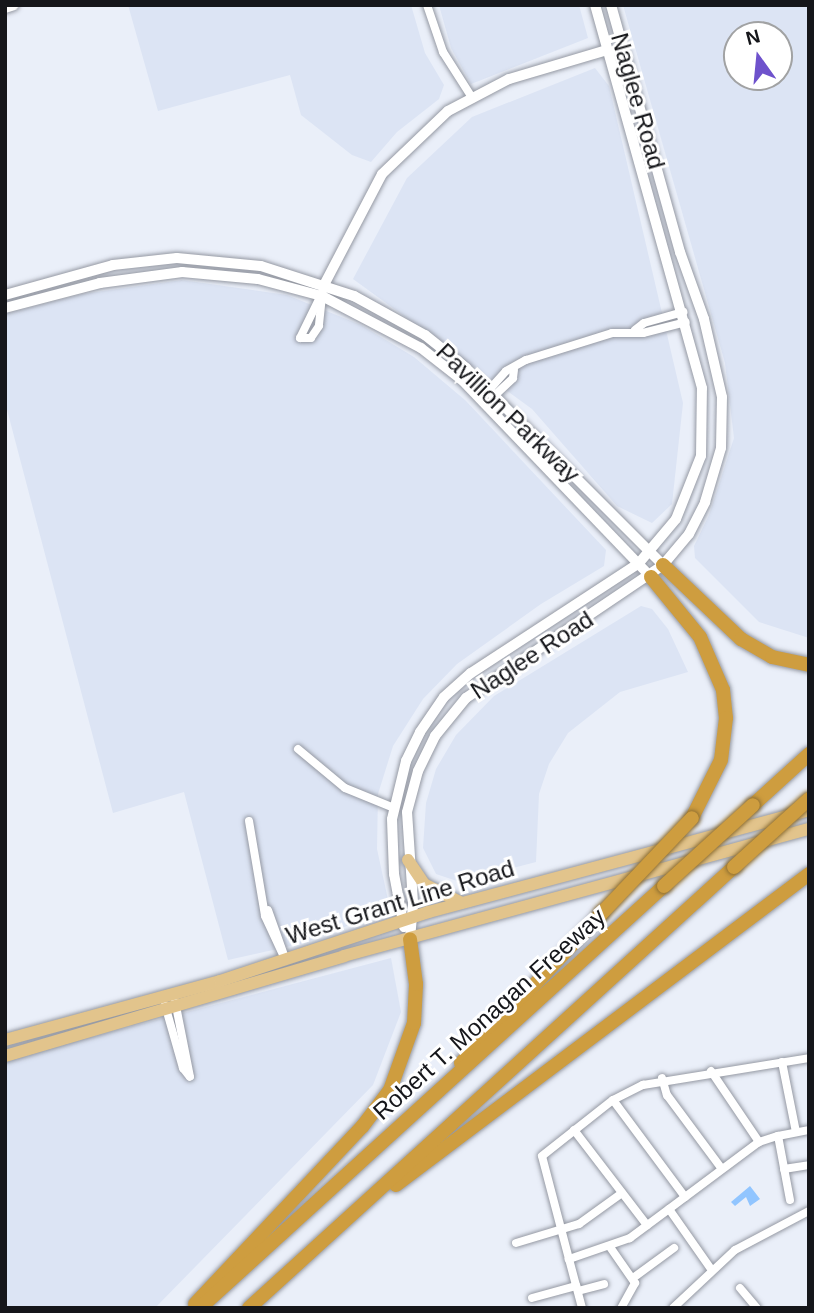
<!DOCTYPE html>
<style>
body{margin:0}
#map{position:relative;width:814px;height:1313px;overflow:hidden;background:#eaeff9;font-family:Arial,sans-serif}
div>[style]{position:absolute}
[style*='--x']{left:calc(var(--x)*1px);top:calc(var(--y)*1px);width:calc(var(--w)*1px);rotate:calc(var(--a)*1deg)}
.built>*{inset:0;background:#dce4f4}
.water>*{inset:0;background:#91c5ff}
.roads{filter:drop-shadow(0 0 2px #9599a3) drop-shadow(0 0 2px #9599a3)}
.minor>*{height:8px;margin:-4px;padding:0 4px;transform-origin:4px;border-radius:4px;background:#fff}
.tertiary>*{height:10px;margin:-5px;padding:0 5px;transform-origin:5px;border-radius:5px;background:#fff}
.secondary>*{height:10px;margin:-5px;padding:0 5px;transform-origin:5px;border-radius:5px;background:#fff}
.primary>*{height:12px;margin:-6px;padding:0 6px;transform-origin:6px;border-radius:6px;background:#e2c48c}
.motorway>*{height:14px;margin:-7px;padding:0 7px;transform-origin:7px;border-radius:7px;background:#ce9d3f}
.bridges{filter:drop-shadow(0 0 2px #8d6e32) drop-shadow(0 0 2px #8d6e32)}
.motorway-bridge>*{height:14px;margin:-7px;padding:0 7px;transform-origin:7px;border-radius:7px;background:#ce9d3f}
span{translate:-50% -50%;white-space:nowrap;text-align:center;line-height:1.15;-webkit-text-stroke:6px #fff;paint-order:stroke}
.street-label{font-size:24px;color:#15161a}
.frame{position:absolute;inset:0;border:7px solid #15161a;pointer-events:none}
.north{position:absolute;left:723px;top:21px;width:70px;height:70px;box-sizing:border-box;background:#fff;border:2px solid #a1a2a3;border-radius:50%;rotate:345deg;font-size:19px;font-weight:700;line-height:28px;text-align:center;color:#15161a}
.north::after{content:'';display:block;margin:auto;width:24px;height:32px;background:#6e52cc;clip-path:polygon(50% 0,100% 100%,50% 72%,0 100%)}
</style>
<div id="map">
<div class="built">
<i style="clip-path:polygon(128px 5px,411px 5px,425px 53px,444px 85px,439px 99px,397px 132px,371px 162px,352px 155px,301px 115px,290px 75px,158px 111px)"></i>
<i style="clip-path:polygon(439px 5px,579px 5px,588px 38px,471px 84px,451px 48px)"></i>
<i style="clip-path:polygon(evenodd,623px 5px,809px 5px,809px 638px,759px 622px,695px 558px,694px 546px,709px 515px,734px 438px,725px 363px,623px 5px,779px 35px,779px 77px,737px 77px,737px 35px,779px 35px)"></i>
<i style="clip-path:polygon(595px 68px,609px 86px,683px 403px,672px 504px,652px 523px,617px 506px,532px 409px,353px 279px,407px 178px,472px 117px)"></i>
<i style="clip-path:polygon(182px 280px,287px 295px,361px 325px,414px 357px,465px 400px,606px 550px,604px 566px,541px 604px,457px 664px,423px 699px,393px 746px,378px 794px,377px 849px,390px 909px,304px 943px,228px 960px,184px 792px,113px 813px,5px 402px,5px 314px,82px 294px)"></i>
<i style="clip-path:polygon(641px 606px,652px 609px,668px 629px,688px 672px,620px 692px,568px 733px,549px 764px,539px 794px,536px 862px,460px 882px,436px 874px,423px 848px,426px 803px,436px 769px,456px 735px,494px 696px)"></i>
<i style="clip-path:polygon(391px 958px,401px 1012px,373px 1085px,155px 1308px,5px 1308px,5px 1060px)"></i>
</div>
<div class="water">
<i style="clip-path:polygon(750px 1186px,760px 1199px,750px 1206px,746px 1197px,735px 1206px,731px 1202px)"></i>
</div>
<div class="roads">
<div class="minor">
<i style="--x:427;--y:5;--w:50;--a:71.2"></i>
<i style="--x:443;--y:52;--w:52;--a:57.5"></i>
<i style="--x:322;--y:296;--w:30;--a:96"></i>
<i style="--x:319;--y:326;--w:14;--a:124"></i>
<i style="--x:311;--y:338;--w:11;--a:180"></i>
<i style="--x:300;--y:338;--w:52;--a:-63.9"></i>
<i style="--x:635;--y:330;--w:11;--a:-38"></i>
<i style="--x:644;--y:323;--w:41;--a:-15.8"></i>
<i style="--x:489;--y:390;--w:25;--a:-48"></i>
<i style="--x:506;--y:371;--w:23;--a:-29"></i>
<i style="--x:526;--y:360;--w:90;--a:-17.4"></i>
<i style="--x:612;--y:333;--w:31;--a:0"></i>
<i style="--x:643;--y:333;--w:44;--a:-14.3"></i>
<i style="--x:494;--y:396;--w:26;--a:-43"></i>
<i style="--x:513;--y:378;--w:8;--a:-83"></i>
<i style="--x:298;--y:749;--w:61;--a:39.7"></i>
<i style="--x:345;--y:788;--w:53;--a:22.2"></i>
<i style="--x:249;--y:821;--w:96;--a:80.4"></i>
<i style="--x:265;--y:916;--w:47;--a:65.1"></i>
<i style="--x:268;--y:910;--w:48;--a:70.4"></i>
<i style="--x:175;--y:1001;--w:77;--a:78.8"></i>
<i style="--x:165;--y:1005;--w:66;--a:74.1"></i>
<i style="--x:183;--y:1068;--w:11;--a:52"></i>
<i style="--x:782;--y:1062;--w:71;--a:78.7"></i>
<i style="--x:711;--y:1071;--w:86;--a:55.9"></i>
<i style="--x:662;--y:1078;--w:18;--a:74"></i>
<i style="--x:667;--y:1095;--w:92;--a:53.4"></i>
<i style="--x:613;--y:1100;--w:121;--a:53.4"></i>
<i style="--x:574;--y:1130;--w:120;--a:52.5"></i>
<i style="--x:784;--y:1169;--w:25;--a:-9"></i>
<i style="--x:790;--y:1200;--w:65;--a:-100.6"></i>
<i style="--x:778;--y:1136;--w:32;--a:-11"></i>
<i style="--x:669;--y:1209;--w:49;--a:143.4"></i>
<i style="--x:630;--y:1238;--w:65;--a:161"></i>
<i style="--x:569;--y:1259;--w:106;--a:-104.7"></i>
<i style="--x:542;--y:1156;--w:90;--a:-38.3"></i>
<i style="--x:613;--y:1100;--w:34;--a:-27"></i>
<i style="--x:643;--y:1085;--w:168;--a:-9.2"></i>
<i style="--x:516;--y:1243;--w:66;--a:-16.8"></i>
<i style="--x:579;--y:1224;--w:53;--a:-35.8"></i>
<i style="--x:610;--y:1247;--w:44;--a:55.2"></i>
<i style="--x:635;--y:1283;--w:29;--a:119"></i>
<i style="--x:569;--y:1259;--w:51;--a:75.1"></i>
<i style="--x:711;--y:1269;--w:73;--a:-125"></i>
<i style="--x:669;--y:1209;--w:112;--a:-36.7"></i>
<i style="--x:759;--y:1142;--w:20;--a:-18"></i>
<i style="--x:633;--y:1278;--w:51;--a:-36.2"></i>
<i style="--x:740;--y:1288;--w:26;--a:50"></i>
<i style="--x:578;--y:1291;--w:27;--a:-15"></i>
<i style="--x:532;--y:1298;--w:46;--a:-15.3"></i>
<i style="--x:673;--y:1308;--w:85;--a:-43.1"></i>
<i style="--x:735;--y:1250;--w:84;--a:-27.8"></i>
</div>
<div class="tertiary">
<i style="--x:5;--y:8;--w:9;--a:-18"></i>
<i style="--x:324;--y:285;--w:125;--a:-62.4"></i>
<i style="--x:382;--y:174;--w:91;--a:-43.7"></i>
<i style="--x:448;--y:111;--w:69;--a:-27.7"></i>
<i style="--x:509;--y:79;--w:102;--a:-16.5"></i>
</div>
<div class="secondary">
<i style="--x:5;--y:295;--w:112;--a:-15.5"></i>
<i style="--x:113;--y:265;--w:64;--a:-6.2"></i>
<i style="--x:177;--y:258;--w:84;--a:5.4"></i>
<i style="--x:261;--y:266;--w:98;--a:17.9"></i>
<i style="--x:354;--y:296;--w:81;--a:28.8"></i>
<i style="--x:425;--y:335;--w:53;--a:38.8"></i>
<i style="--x:466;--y:368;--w:279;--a:45"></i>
<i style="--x:5;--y:308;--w:98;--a:-14.7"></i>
<i style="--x:100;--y:283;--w:83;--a:-7.6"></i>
<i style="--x:182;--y:272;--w:76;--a:5.3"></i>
<i style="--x:258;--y:279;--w:66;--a:14.9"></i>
<i style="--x:322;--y:296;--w:112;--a:27.7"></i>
<i style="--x:421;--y:348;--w:52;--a:38"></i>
<i style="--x:462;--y:380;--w:273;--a:46.2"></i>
<i style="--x:404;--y:927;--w:54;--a:-100.7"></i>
<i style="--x:394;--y:874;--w:55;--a:-92.1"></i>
<i style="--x:392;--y:819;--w:60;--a:-76.4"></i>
<i style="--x:406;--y:761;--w:32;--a:-64"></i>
<i style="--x:420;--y:732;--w:42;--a:-55.6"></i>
<i style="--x:444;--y:697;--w:36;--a:-42"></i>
<i style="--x:471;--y:673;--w:201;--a:-33.2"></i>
<i style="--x:639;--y:563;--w:57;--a:-49.9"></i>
<i style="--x:676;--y:519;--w:68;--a:-68.4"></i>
<i style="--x:701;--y:456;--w:68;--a:-89.2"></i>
<i style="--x:702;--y:388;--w:398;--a:-105.6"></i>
<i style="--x:410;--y:939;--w:37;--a:-85"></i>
<i style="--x:413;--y:902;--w:90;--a:-93.8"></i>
<i style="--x:407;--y:812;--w:42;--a:-75"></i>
<i style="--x:418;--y:771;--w:39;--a:-64"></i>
<i style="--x:435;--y:736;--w:49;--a:-50.8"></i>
<i style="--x:466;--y:698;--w:238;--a:-34"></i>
<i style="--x:663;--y:565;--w:40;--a:-50"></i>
<i style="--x:689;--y:534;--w:36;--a:-63"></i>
<i style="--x:705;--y:502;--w:56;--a:-73.5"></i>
<i style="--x:721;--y:448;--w:51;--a:-88.9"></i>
<i style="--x:722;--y:397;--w:80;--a:-103"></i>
<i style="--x:704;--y:319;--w:71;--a:-109.7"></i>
<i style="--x:680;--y:252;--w:256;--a:-105.6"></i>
</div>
<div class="primary">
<i style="--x:408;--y:860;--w:29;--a:56"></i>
<i style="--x:424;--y:884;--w:42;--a:26.6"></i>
<i style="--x:5;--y:1040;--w:223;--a:-15.3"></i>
<i style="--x:220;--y:981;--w:220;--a:-18.3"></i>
<i style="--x:429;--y:912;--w:393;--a:-15"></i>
<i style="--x:5;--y:1056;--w:353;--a:-16.4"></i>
<i style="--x:344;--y:956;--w:482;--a:-15.3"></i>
</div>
<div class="motorway">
<i style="--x:663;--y:565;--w:108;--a:43.5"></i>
<i style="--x:741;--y:639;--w:36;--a:30"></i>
<i style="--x:772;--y:657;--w:38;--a:12"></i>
<i style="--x:651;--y:577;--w:77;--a:50.8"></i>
<i style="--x:700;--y:637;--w:58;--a:66.5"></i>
<i style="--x:723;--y:690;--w:28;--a:84"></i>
<i style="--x:726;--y:718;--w:42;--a:96.8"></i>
<i style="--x:721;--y:760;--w:65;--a:116.6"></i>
<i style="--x:753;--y:805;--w:76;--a:-42.3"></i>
<i style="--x:461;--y:1063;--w:204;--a:-46.8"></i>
<i style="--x:396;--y:1185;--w:517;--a:-36.98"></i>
<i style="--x:195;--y:1304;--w:243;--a:-46.7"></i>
<i style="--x:362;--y:1127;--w:46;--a:-52.9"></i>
<i style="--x:390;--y:1090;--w:71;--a:-70.3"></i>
<i style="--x:414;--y:1023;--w:39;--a:-87"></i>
<i style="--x:416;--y:984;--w:45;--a:-97.6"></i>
<i style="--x:200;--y:1308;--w:627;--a:-42.29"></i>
<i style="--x:249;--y:1308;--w:656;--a:-42.28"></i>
</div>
</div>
<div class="bridges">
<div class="motorway-bridge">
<i style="--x:734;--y:867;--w:101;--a:-42.2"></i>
<i style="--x:664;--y:886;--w:120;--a:-42.3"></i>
<i style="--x:601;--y:914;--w:132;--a:-46.5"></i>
</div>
</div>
<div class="street-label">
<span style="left:638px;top:101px;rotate:74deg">Naglee Road</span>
<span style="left:508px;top:413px;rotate:44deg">Pavillion Parkway</span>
<span style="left:532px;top:655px;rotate:-33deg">Naglee Road</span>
<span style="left:400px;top:902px;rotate:-17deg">West Grant Line Road</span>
<span style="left:489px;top:1014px;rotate:-42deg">Robert T. Monagan Freeway</span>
</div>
<div class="frame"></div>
<div class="north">N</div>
</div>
